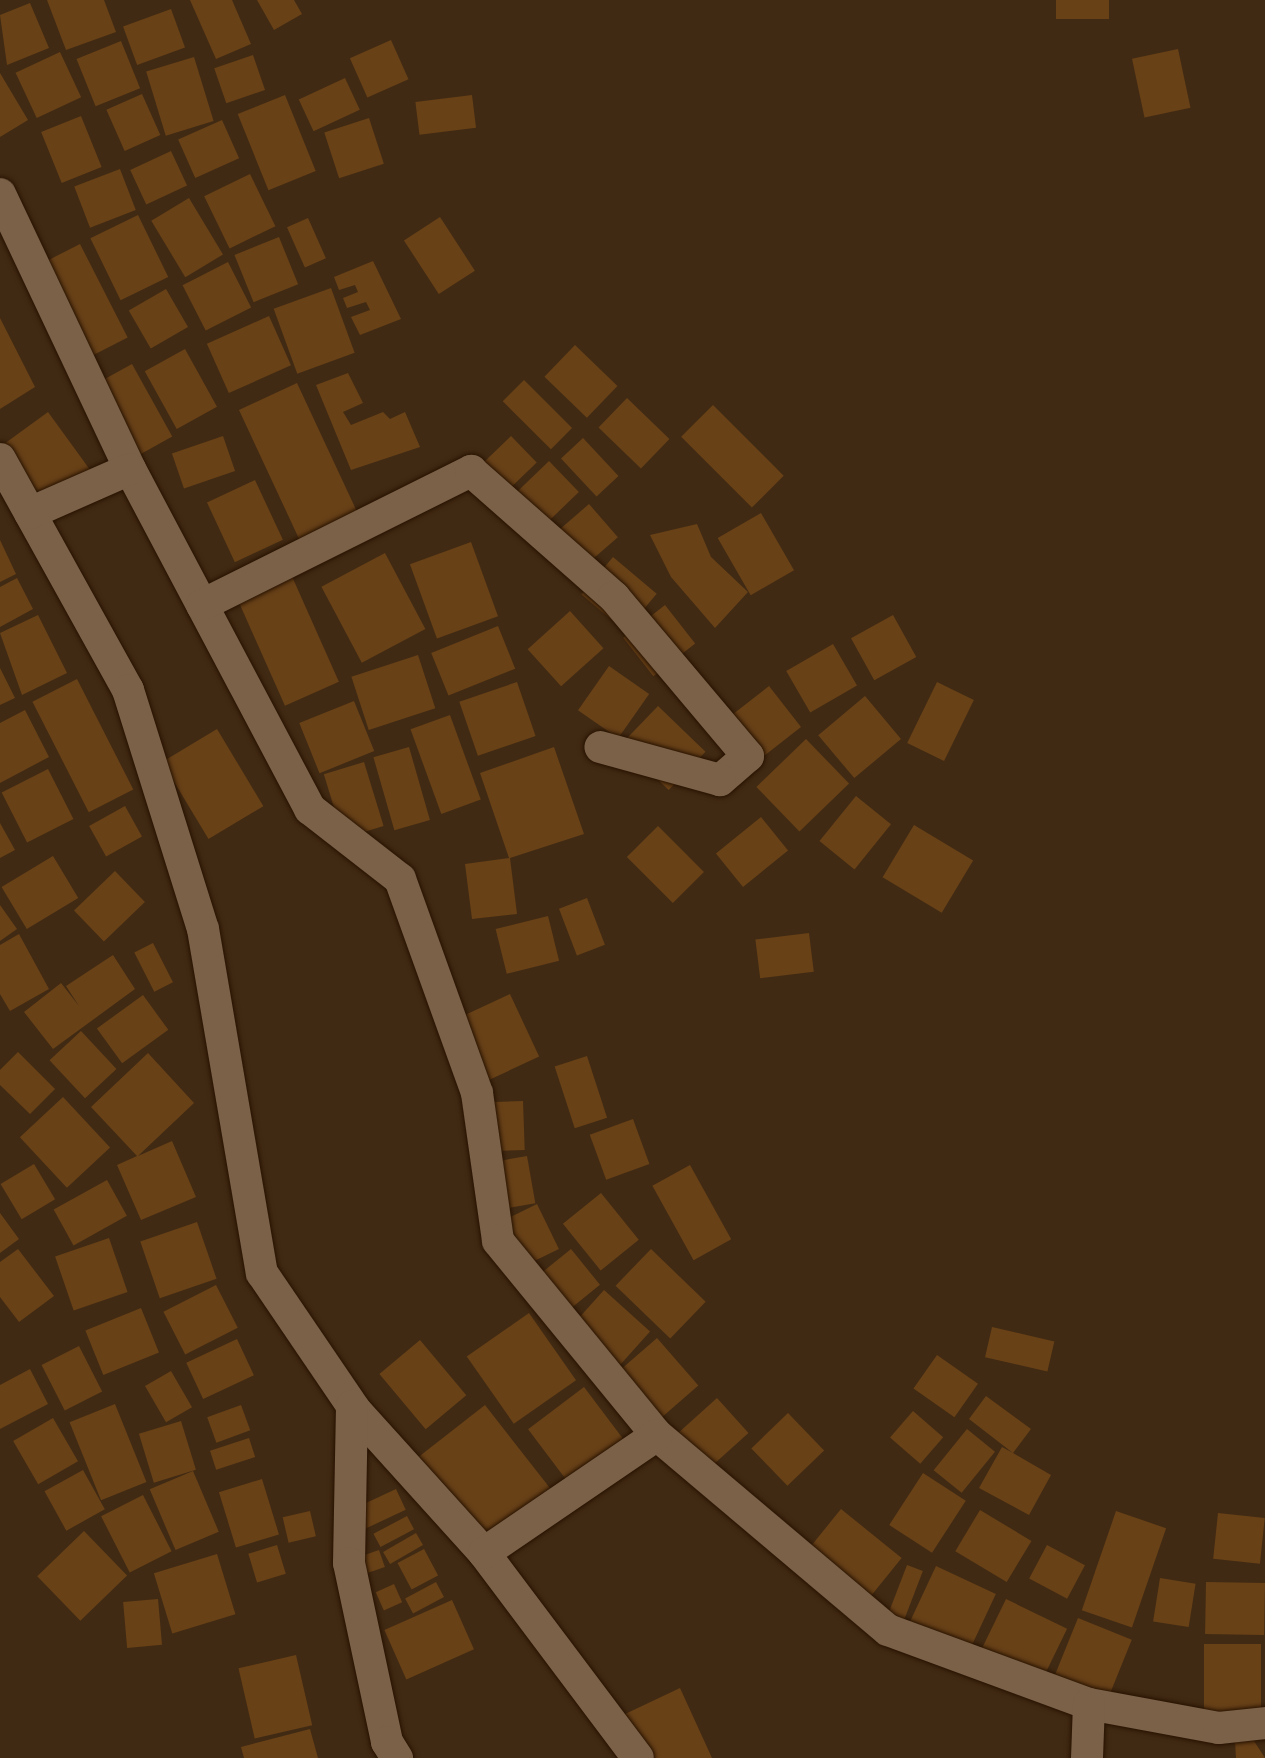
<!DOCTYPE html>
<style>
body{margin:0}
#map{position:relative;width:1265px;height:1758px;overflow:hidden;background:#412a13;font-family:Helvetica,sans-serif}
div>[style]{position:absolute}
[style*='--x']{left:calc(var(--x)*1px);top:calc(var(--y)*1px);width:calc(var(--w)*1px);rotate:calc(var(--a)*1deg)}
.building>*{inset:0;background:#684117;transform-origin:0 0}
.roads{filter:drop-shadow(0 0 2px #271200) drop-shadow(0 0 2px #271200)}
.minor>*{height:32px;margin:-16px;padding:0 16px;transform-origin:16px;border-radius:16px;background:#7a6148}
span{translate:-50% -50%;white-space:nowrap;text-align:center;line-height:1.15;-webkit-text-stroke:7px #412a13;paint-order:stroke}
</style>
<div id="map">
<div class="building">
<i style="clip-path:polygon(47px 0,104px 0,116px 32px,66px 50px)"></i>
<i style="clip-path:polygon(190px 0,232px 0,251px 44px,216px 59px)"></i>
<i style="clip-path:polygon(257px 0,294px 0,302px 14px,274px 30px)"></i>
<i style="left:1056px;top:0;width:53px;height:19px"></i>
<i style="clip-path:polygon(30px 3px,49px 48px,7px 65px,0 15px)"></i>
<i style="left:171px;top:9px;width:41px;height:51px;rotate:70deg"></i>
<i style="left:391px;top:40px;width:43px;height:45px;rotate:66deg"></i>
<i style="left:121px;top:41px;width:51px;height:48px;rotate:68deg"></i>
<i style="left:1178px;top:49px;width:60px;height:47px;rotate:78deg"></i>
<i style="left:60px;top:52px;width:50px;height:49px;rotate:65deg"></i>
<i style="left:253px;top:55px;width:37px;height:41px;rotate:71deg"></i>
<i style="left:194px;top:57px;width:67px;height:50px;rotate:73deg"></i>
<i style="clip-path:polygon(0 73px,28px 120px,0 137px)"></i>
<i style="left:345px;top:78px;width:35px;height:51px;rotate:65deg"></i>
<i style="left:142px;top:94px;width:45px;height:39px;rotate:66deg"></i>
<i style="left:285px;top:95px;width:82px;height:51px;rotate:68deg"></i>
<i style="left:472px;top:95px;width:33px;height:57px;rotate:83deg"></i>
<i style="left:81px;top:116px;width:55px;height:43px;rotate:68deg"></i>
<i style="left:369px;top:118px;width:48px;height:47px;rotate:72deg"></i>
<i style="left:222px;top:120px;width:42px;height:48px;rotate:66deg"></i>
<i style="left:171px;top:151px;width:38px;height:45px;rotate:65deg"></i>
<i style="left:120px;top:169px;width:44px;height:49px;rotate:69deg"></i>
<i style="left:250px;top:174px;width:58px;height:51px;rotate:64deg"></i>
<i style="left:189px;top:198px;width:66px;height:44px;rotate:59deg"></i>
<i style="left:138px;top:215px;width:69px;height:53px;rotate:64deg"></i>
<i style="left:440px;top:217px;width:64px;height:43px;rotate:57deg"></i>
<i style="left:308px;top:218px;width:44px;height:23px;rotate:66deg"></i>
<i style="left:279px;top:237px;width:51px;height:48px;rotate:68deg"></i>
<i style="left:80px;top:244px;width:105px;height:56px;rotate:63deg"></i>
<i style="clip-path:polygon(373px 261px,401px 319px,360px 335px,351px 317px,370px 310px,366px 302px,347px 308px,343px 298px,358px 292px,355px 285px,339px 290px,334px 277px)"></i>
<i style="left:228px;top:262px;width:51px;height:51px;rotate:63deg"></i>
<i style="left:331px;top:288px;width:69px;height:61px;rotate:70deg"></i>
<i style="left:166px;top:289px;width:44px;height:43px;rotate:60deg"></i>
<i style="left:269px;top:316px;width:54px;height:68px;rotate:66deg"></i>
<i style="clip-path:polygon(0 318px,35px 387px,0 409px)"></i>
<i style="left:575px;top:345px;width:59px;height:44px;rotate:44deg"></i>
<i style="left:185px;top:349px;width:66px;height:46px;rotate:61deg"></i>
<i style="left:132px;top:364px;width:83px;height:59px;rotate:61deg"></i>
<i style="clip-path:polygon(348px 373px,363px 403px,343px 412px,351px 425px,383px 412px,390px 419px,405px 412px,420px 447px,351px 470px,316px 385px)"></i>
<i style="left:524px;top:380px;width:68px;height:30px;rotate:45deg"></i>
<i style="left:297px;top:383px;width:142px;height:64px;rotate:65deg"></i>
<i style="left:627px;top:398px;width:59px;height:41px;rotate:44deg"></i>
<i style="left:713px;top:405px;width:100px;height:45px;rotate:45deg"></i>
<i style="left:48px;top:412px;width:85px;height:59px;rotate:54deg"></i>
<i style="left:223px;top:436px;width:37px;height:54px;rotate:71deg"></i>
<i style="left:511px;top:436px;width:37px;height:62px;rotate:46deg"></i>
<i style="left:583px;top:438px;width:52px;height:30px;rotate:47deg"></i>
<i style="left:549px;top:461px;width:43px;height:69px;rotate:46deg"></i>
<i style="left:255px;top:480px;width:66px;height:53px;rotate:65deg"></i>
<i style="left:589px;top:504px;width:44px;height:60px;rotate:49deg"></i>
<i style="left:761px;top:513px;width:66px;height:50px;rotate:60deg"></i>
<i style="clip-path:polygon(697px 524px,711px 557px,748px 592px,715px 628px,671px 577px,650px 535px)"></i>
<i style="clip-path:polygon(0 540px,16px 574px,0 582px)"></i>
<i style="left:471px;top:542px;width:79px;height:65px;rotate:70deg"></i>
<i style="left:385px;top:553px;width:86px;height:72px;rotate:62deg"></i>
<i style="left:613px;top:557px;width:57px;height:49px;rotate:40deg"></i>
<i style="left:286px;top:563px;width:130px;height:59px;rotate:66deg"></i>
<i style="clip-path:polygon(17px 578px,33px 609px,0 627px,0 587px)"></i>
<i style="left:665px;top:605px;width:49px;height:53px;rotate:52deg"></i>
<i style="left:570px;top:611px;width:50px;height:57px;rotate:48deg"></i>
<i style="clip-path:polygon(38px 615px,67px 673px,22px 695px,0 633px)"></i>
<i style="left:893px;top:615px;width:48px;height:48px;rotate:61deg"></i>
<i style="left:498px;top:626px;width:46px;height:72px;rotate:68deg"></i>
<i style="left:833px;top:644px;width:48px;height:54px;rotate:60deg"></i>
<i style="left:418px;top:655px;width:56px;height:70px;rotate:72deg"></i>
<i style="left:609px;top:666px;width:49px;height:54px;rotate:35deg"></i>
<i style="clip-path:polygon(0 668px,15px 698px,0 705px)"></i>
<i style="left:77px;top:679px;width:124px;height:50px;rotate:63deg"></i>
<i style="left:517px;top:682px;width:57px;height:61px;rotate:71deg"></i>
<i style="left:937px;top:682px;width:41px;height:68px;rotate:26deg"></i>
<i style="left:769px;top:686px;width:52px;height:74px;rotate:52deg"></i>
<i style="left:865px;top:696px;width:56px;height:61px;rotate:50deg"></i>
<i style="left:354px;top:701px;width:54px;height:59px;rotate:68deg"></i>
<i style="left:658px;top:706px;width:66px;height:53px;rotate:44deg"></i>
<i style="clip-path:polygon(25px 710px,49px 757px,0 783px,0 723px)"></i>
<i style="left:450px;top:715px;width:90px;height:42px;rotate:70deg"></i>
<i style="left:217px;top:729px;width:90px;height:64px;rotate:59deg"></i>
<i style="left:806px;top:739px;width:62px;height:69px;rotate:46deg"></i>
<i style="left:409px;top:747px;width:76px;height:37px;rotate:74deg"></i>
<i style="clip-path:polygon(554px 747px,584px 834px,510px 858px,517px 914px,472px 919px,465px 864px,509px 858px,480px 773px)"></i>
<i style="left:364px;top:762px;width:67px;height:42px;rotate:73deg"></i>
<i style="left:48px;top:769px;width:56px;height:52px;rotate:63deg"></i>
<i style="left:856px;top:796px;width:45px;height:58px;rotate:39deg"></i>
<i style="left:125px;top:806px;width:35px;height:41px;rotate:61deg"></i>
<i style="left:761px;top:817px;width:43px;height:58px;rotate:51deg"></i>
<i style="clip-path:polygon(0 823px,15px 850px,0 858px)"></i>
<i style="left:914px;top:825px;width:69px;height:61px;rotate:31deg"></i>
<i style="left:658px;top:826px;width:65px;height:44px;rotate:45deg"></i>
<i style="left:53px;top:856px;width:49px;height:60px;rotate:59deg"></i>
<i style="left:115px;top:871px;width:43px;height:57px;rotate:46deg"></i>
<i style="left:587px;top:898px;width:50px;height:30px;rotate:69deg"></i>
<i style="clip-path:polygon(0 905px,17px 929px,0 941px)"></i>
<i style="left:548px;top:916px;width:46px;height:54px;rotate:76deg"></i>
<i style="left:809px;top:933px;width:39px;height:54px;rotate:83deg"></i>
<i style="clip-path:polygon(19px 934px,49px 989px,10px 1011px,0 994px,0 945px)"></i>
<i style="left:153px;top:943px;width:44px;height:21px;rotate:63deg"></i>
<i style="clip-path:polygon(113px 955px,135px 989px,53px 1049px,24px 1012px,61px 983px,79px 1006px,66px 986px)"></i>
<i style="left:510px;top:994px;width:69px;height:68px;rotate:65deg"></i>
<i style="left:143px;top:995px;width:43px;height:57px;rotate:54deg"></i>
<i style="left:81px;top:1031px;width:52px;height:43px;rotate:47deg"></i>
<i style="clip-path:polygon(18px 1052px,55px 1089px,30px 1114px,0 1085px,0 1070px)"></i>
<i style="clip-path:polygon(148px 1053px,194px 1103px,138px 1156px,172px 1141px,196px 1197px,141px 1220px,117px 1165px,137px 1156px,91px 1107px)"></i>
<i style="left:587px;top:1056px;width:65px;height:34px;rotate:72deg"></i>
<i style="left:63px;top:1097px;width:69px;height:59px;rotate:47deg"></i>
<i style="left:523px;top:1101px;width:49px;height:46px;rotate:88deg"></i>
<i style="left:633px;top:1119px;width:48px;height:46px;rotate:70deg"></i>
<i style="left:527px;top:1156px;width:48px;height:44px;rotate:80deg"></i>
<i style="left:34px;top:1164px;width:41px;height:39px;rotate:59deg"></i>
<i style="left:690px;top:1165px;width:85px;height:43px;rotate:61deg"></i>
<i style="left:107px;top:1180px;width:41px;height:61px;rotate:61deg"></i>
<i style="left:601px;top:1193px;width:60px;height:49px;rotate:51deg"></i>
<i style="left:537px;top:1204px;width:50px;height:43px;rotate:64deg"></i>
<i style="clip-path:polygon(0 1213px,19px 1239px,0 1253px)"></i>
<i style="left:197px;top:1222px;width:60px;height:60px;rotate:71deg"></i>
<i style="left:109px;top:1238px;width:57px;height:57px;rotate:71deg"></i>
<i style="clip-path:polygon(18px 1249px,54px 1296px,19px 1322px,0 1297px,0 1262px)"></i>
<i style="left:571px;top:1249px;width:46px;height:54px;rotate:51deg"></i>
<i style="left:651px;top:1249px;width:76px;height:51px;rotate:44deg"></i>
<i style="left:216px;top:1285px;width:48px;height:59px;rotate:63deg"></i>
<i style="left:604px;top:1290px;width:62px;height:52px;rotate:42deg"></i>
<i style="left:141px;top:1308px;width:48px;height:60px;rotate:68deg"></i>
<i style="left:529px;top:1313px;width:82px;height:76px;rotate:55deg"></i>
<i style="left:992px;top:1327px;width:64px;height:31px;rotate:13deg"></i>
<i style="left:657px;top:1338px;width:63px;height:56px;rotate:49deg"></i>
<i style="left:237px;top:1339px;width:40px;height:56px;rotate:65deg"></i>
<i style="left:420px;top:1340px;width:72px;height:53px;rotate:50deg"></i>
<i style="left:79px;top:1346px;width:51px;height:42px;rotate:63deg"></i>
<i style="left:937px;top:1355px;width:50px;height:41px;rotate:35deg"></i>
<i style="clip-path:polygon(30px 1369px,48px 1404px,0 1429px,0 1385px)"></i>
<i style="left:171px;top:1371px;width:42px;height:30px;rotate:60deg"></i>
<i style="left:584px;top:1387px;width:79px;height:70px;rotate:53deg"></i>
<i style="clip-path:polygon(986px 1396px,1031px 1429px,1013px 1453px,1051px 1475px,1029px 1515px,979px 1488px,1002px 1447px,1013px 1453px,969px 1419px)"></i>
<i style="left:717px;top:1398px;width:47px;height:56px;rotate:48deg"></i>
<i style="left:115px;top:1404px;width:84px;height:49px;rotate:68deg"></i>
<i style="left:241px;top:1405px;width:27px;height:36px;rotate:70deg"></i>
<i style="left:485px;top:1405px;width:121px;height:84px;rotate:52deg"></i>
<i style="left:913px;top:1411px;width:40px;height:35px;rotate:41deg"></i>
<i style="left:788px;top:1413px;width:52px;height:51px;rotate:46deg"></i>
<i style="left:53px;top:1418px;width:50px;height:46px;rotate:60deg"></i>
<i style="left:181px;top:1421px;width:51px;height:44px;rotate:73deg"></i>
<i style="left:967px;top:1429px;width:36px;height:53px;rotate:39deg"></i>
<i style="left:249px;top:1438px;width:20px;height:41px;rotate:72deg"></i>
<i style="left:83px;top:1470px;width:45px;height:44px;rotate:61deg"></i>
<i style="left:193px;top:1471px;width:66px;height:47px;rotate:67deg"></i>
<i style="left:923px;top:1473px;width:51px;height:62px;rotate:33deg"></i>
<i style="left:262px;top:1479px;width:58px;height:45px;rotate:73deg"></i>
<i style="left:396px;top:1489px;width:23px;height:55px;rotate:65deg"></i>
<i style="left:143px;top:1495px;width:63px;height:47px;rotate:63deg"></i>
<i style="left:841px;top:1509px;width:78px;height:72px;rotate:39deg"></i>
<i style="left:980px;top:1510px;width:60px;height:48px;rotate:31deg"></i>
<i style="left:310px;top:1511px;width:26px;height:28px;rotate:77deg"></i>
<i style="left:1116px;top:1511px;width:53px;height:105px;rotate:19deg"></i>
<i style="left:1218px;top:1513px;width:47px;height:46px;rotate:6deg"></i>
<i style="left:407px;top:1516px;width:15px;height:38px;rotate:62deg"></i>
<i style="left:84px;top:1531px;width:62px;height:65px;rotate:46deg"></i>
<i style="left:416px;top:1533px;width:14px;height:38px;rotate:60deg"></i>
<i style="left:277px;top:1545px;width:30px;height:30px;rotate:73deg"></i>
<i style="left:1047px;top:1545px;width:43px;height:38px;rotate:28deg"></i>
<i style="left:424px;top:1549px;width:30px;height:30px;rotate:62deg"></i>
<i style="left:379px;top:1550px;width:18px;height:23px;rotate:71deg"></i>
<i style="left:217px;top:1554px;width:63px;height:66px;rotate:73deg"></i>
<i style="left:907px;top:1565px;width:17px;height:57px;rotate:21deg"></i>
<i style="left:936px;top:1566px;width:66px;height:66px;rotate:25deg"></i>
<i style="left:1160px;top:1578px;width:36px;height:44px;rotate:9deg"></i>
<i style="left:436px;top:1582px;width:17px;height:35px;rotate:62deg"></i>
<i style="left:1206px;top:1582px;width:59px;height:52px;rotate:1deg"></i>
<i style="left:394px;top:1584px;width:20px;height:20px;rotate:66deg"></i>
<i style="left:158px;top:1599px;width:46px;height:35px;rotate:85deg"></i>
<i style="left:1006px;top:1599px;width:68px;height:65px;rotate:26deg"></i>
<i style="left:452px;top:1600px;width:54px;height:74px;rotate:66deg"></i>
<i style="left:1078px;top:1618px;width:58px;height:74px;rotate:22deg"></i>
<i style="left:1204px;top:1644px;width:57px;height:73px"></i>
<i style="left:296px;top:1655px;width:72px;height:59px;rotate:77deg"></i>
<i style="clip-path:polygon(680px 1688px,712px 1758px,643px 1758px,623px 1715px)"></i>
<i style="clip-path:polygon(310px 1729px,318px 1758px,244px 1758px,241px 1747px)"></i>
<i style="clip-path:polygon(1235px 1741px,1254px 1741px,1265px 1758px,1236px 1758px)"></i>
</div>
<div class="roads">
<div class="minor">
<i style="--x:0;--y:194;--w:304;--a:64.7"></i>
<i style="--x:130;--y:469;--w:385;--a:62.1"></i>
<i style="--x:310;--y:809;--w:114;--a:37.9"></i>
<i style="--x:400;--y:879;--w:227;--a:70.2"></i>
<i style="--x:477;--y:1093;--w:149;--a:81.9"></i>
<i style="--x:498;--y:1241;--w:251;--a:50.7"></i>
<i style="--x:657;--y:1435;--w:302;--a:40.2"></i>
<i style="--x:888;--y:1630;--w:214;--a:20.2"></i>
<i style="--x:1089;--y:1704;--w:132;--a:10.5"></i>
<i style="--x:1219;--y:1728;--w:46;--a:-6.2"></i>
<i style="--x:0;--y:459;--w:264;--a:61"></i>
<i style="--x:128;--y:690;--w:250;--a:72.6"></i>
<i style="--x:203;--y:929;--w:349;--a:80.3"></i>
<i style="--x:262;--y:1273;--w:166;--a:55.8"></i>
<i style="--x:355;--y:1410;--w:193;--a:47.9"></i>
<i style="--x:484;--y:1553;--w:256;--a:53.1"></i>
<i style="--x:30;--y:513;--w:109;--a:-23.7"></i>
<i style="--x:202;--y:605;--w:301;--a:-26.5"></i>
<i style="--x:471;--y:471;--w:191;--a:41.4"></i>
<i style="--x:614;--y:597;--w:208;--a:49.9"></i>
<i style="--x:748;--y:756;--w:37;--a:139"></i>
<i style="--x:720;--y:780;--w:124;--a:-164.6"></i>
<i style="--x:352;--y:1406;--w:157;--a:91.1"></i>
<i style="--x:349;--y:1563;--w:183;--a:78"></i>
<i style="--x:387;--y:1742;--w:19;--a:58"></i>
<i style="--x:484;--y:1553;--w:209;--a:-34.3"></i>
<i style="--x:1087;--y:1758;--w:54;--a:-87.9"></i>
</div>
</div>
</div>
